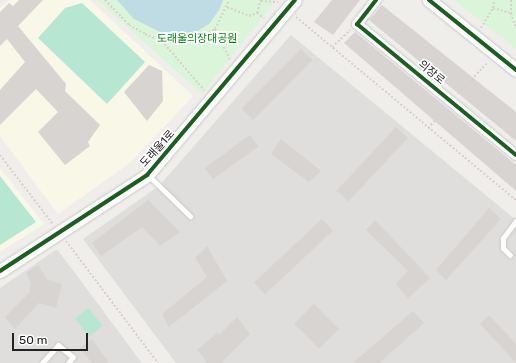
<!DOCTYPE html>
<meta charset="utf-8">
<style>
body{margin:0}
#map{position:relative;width:516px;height:363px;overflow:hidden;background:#f0eeeb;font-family:Rubik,"Noto Sans KR",sans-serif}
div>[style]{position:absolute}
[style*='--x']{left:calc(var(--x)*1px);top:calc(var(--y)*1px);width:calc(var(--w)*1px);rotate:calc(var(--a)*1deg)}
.residential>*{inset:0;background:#dfdedc}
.education>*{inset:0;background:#f8f7e8}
.park>*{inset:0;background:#daf5da}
.pitch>*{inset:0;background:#b7e6d2;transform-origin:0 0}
.water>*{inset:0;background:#bfdbe3}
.building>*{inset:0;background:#d7d4d2;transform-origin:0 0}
.path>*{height:2px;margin-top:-1px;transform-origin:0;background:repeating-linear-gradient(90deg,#dccecd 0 2px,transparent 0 4px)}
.roads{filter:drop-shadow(0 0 1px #c9c8c7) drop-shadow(0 0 1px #c9c8c7)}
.service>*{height:5px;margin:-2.5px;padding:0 2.5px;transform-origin:2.5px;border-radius:2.5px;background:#fdfcfc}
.minor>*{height:10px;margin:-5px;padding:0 5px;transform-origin:5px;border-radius:5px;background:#fdfcfc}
.tertiary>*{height:13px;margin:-6.5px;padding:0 6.5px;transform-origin:6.5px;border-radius:6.5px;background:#fdfcfc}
.cycleway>*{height:4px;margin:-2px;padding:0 2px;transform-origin:2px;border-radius:2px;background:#1b5e20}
span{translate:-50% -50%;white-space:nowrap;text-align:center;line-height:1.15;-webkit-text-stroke:3.5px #fff;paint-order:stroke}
.park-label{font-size:11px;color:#0c8416}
.street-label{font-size:11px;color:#222}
.scale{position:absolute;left:12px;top:333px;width:76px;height:18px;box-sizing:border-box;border:2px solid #222;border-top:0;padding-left:5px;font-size:12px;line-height:14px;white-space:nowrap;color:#222;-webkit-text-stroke:3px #fff;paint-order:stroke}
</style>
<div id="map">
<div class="residential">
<i style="clip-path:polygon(291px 35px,516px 220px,516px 363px,176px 363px,83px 239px,159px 186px)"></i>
<i style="clip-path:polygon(57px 249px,142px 363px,0 363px,0 288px)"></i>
</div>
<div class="education">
<i style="clip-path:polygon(9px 0,90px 0,193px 96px,131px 162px,58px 214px,0 136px,0 8px)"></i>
<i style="clip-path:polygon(0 168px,44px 224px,0 252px)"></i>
</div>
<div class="park">
<i style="clip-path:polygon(97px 0,276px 0,202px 94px)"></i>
<i style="clip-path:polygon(454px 0,516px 0,516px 49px,484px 24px)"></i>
</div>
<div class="pitch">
<i style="clip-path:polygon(82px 3px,145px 62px,107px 104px,38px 38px,65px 8px)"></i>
<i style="clip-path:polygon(0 176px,36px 222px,0 245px)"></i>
<i style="left:88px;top:308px;width:23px;height:17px;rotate:50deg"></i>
</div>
<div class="water">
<i style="clip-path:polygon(117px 0,223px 0,219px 10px,209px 24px,191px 35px,164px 34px,134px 19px)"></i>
</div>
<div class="building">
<i style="clip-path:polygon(19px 0,43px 0,18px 26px,66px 84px,65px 91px,100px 125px,88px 142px,90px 146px,65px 165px,38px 132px,58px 112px,36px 89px,0 125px,0 90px,25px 62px,7px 39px,0 46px,0 12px,9px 3px,13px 6px)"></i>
<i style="clip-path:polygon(332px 0,360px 0,333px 35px,314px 22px)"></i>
<i style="clip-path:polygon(382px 5px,516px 112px,516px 141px,369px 20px)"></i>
<i style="clip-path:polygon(355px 32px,516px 165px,516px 191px,344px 43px)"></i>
<i style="left:301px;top:49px;width:16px;height:84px;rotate:45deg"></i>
<i style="clip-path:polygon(149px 65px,162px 71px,163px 101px,147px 121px,124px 92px)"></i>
<i style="left:396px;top:127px;width:16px;height:87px;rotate:43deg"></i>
<i style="left:250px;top:135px;width:14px;height:56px;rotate:54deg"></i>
<i style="clip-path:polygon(281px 139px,321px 171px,309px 182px,271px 154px)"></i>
<i style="clip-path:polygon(148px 200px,180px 232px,160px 246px,142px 227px,101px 256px,92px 243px)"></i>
<i style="clip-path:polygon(489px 208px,501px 219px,446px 280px,436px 270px)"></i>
<i style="left:322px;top:219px;width:16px;height:93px;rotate:47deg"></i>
<i style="clip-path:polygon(375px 220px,430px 278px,408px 298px,396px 284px,408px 271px,366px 230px)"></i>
<i style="clip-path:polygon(207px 246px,227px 281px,169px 327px,162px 314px,207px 277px,195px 258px)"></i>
<i style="clip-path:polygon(38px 265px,47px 280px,62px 284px,56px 308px,39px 303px,15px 329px,5px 317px,29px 293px,31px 283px,26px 273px)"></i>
<i style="left:314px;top:304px;width:35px;height:28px;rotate:45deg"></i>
<i style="clip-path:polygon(413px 311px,424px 323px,379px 363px,353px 363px)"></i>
<i style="clip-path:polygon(489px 315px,516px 344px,516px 363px,480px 324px)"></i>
<i style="clip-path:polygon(237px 317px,250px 334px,221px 363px,208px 363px,197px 350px,217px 333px,219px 335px)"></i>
<i style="clip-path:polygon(92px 339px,109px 363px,92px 363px,80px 348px)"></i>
</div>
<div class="path">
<i style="--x:105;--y:0;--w:35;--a:46"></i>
<i style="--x:129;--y:25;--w:18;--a:29"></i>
<i style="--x:145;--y:34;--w:18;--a:22"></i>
<i style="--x:162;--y:41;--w:33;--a:0"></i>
<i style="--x:195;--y:41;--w:23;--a:-31"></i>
<i style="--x:215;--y:29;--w:32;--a:-64"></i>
<i style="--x:511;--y:0;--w:13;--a:90"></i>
<i style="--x:511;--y:13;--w:16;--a:72"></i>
<i style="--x:261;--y:1;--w:17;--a:3"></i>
<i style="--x:227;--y:7;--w:24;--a:22"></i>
<i style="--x:249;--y:16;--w:9;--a:-21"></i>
<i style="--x:257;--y:13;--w:14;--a:-73"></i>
<i style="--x:493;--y:8;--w:19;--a:16"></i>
<i style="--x:257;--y:13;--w:9;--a:36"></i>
<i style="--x:296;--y:17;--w:286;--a:39.8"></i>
<i style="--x:481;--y:28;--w:23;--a:-59"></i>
<i style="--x:493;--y:8;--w:8;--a:-83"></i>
<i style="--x:215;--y:29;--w:34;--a:64"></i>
<i style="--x:162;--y:41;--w:65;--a:49.4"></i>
<i style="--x:332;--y:47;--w:25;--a:-43"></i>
<i style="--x:458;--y:94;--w:42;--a:-46.9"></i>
<i style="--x:428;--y:128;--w:25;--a:-47"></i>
<i style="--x:0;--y:155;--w:86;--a:52.6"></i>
<i style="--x:66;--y:241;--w:153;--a:53"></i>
</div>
<div class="roads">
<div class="service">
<i style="--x:148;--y:175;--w:59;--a:44.3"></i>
<i style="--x:510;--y:255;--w:10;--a:-135"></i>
<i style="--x:503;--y:248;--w:10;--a:-90"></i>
<i style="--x:503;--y:238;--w:21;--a:-53"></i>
<i style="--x:42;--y:363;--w:24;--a:-48"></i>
<i style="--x:58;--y:345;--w:19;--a:39"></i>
<i style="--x:73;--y:357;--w:8;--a:130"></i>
</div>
<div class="minor">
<i style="--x:376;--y:0;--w:31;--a:128"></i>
<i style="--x:357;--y:24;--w:206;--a:39.5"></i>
</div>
<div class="tertiary">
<i style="--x:429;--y:0;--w:112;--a:38.8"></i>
<i style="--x:0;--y:271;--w:176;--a:-33.1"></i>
<i style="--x:147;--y:175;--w:229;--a:-49.8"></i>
</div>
</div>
<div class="cycleway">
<i style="--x:376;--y:0;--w:31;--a:128"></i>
<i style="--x:357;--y:24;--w:206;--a:39.5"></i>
<i style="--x:429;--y:0;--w:112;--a:38.8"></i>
<i style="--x:0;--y:271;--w:176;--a:-33.1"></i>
<i style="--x:147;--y:175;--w:229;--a:-49.8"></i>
</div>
<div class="park-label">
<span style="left:197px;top:39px">도래울의장대공원</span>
</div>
<div class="street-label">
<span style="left:431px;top:73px;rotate:40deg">의장로</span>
<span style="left:158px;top:149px;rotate:-48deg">도래울1로</span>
</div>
<div class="scale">50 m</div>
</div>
